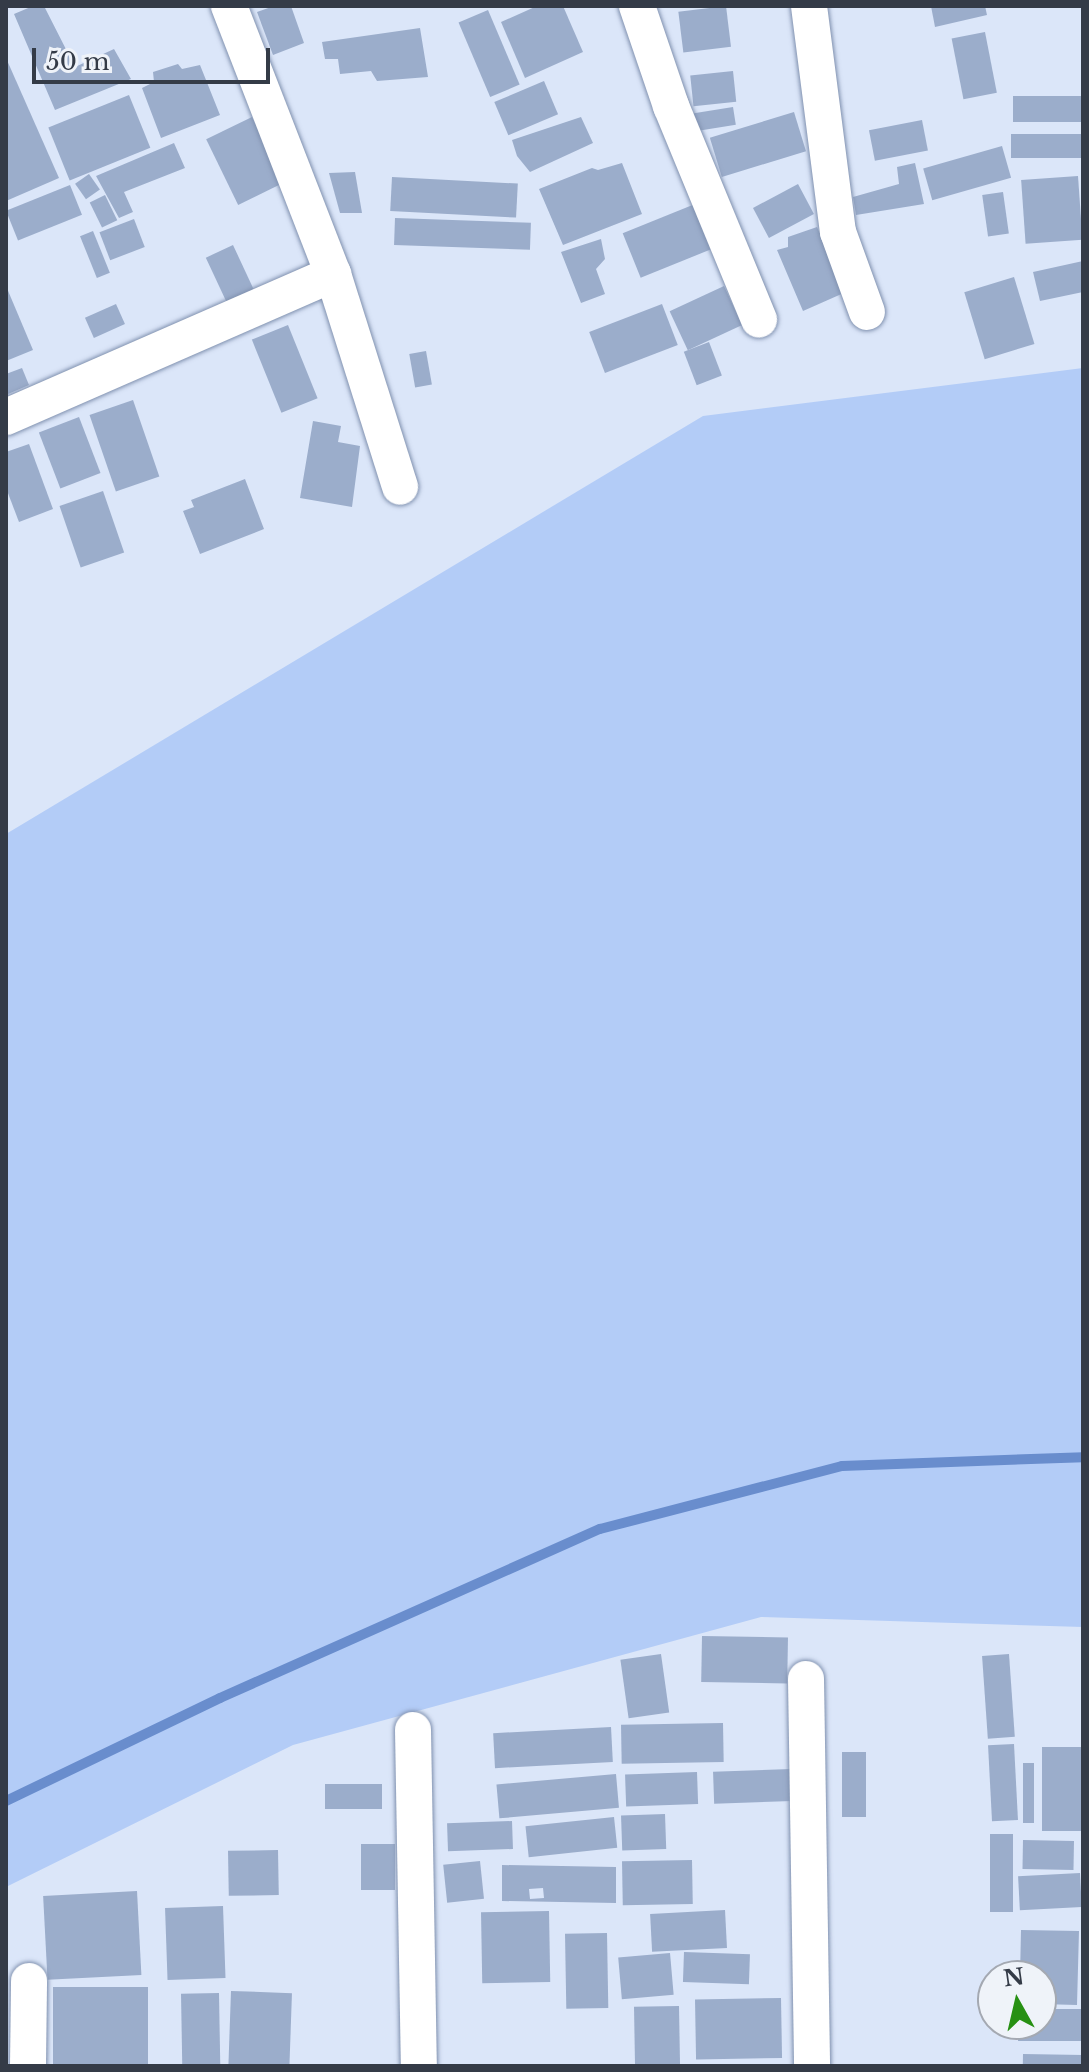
<!DOCTYPE html>
<style>
body{margin:0}
#map{position:relative;width:1089px;height:2072px;overflow:hidden;background:#dbe6f9;font-family:"Libre Baskerville",serif}
div>[style]{position:absolute}
[style*='--x']{left:calc(var(--x)*1px);top:calc(var(--y)*1px);width:calc(var(--w)*1px);rotate:calc(var(--a)*1deg)}
.green>*{inset:0;background:#b3ccf7}
.stream>*{height:10px;margin:-5px;padding:0 5px;transform-origin:5px;border-radius:5px;background:#698dcd}
.building>*{inset:0;background:#9badcb;transform-origin:0 0}
.roads{filter:drop-shadow(0 0 2px #8091af) drop-shadow(0 0 2px #8091af)}
.minor>*{height:36px;margin:-18px;padding:0 18px;transform-origin:18px;border-radius:18px;background:#fff}
span{translate:-50% -50%;white-space:nowrap;text-align:center;line-height:1.15;-webkit-text-stroke:6px #eff3f9;paint-order:stroke}
.frame{position:absolute;inset:0;border:8px solid #343b47;pointer-events:none}
.north{position:absolute;left:977px;top:1960px;width:80px;height:80px;box-sizing:border-box;background:#eff3f9;border:2px solid #a4a9b2;border-radius:50%;rotate:352deg;font-size:22px;font-weight:700;line-height:32px;text-align:center;color:#343b47}
.north::after{content:'';display:block;margin:auto;width:28px;height:36px;background:#279013;clip-path:polygon(50% 0,100% 100%,50% 72%,0 100%)}
.scale{position:absolute;left:32px;top:48px;width:238px;height:36px;box-sizing:border-box;border:4px solid #343b47;border-top:0;padding-left:10px;font-size:24px;line-height:28px;white-space:nowrap;color:#343b47;-webkit-text-stroke:6px #eff3f9;paint-order:stroke}
</style>
<div id="map">
<div class="green">
<i style="clip-path:polygon(1083px 368px,1083px 1627px,761px 1617px,293px 1745px,6px 1887px,6px 834px,703px 416px)"></i>
</div>
<div class="stream">
<i style="--x:6;--y:1801;--w:237;--a:-25.7"></i>
<i style="--x:220;--y:1698;--w:416;--a:-24"></i>
<i style="--x:600;--y:1529;--w:250;--a:-14.6"></i>
<i style="--x:842;--y:1466;--w:241;--a:-2.1"></i>
</div>
<div class="building">
<i style="clip-path:polygon(33px 6px,44px 6px,75px 67px,114px 49px,131px 79px,55px 110px,14px 14px)"></i>
<i style="clip-path:polygon(274px 6px,291px 6px,304px 43px,273px 55px,257px 12px)"></i>
<i style="clip-path:polygon(537px 6px,563px 6px,583px 52px,525px 78px,501px 22px)"></i>
<i style="left:726px;top:6px;width:41px;height:48px;rotate:83deg"></i>
<i style="clip-path:polygon(931px 6px,985px 6px,987px 15px,935px 27px)"></i>
<i style="left:488px;top:10px;width:81px;height:32px;rotate:67deg"></i>
<i style="clip-path:polygon(420px 28px,428px 77px,377px 81px,371px 71px,340px 74px,338px 59px,325px 59px,322px 42px)"></i>
<i style="left:985px;top:32px;width:62px;height:34px;rotate:79deg"></i>
<i style="clip-path:polygon(6px 58px,59px 178px,6px 201px)"></i>
<i style="clip-path:polygon(178px 64px,182px 69px,200px 65px,220px 115px,161px 138px,142px 88px,154px 82px,153px 72px)"></i>
<i style="left:733px;top:71px;width:31px;height:43px;rotate:84deg"></i>
<i style="left:544px;top:81px;width:36px;height:54px;rotate:67deg"></i>
<i style="left:129px;top:95px;width:57px;height:87px;rotate:68deg"></i>
<i style="left:1083px;top:96px;width:26px;height:70px;rotate:90deg"></i>
<i style="left:733px;top:107px;width:18px;height:41px;rotate:81deg"></i>
<i style="left:794px;top:112px;width:41px;height:88px;rotate:73deg"></i>
<i style="left:252px;top:117px;width:73px;height:51px;rotate:64deg"></i>
<i style="clip-path:polygon(581px 117px,593px 143px,530px 172px,517px 156px,512px 140px)"></i>
<i style="left:922px;top:120px;width:31px;height:54px;rotate:79deg"></i>
<i style="left:1083px;top:134px;width:24px;height:72px;rotate:90deg"></i>
<i style="clip-path:polygon(174px 143px,185px 168px,124px 192px,133px 212px,119px 218px,96px 176px)"></i>
<i style="left:1002px;top:146px;width:33px;height:82px;rotate:74deg"></i>
<i style="clip-path:polygon(622px 163px,642px 214px,563px 245px,539px 189px,592px 168px,598px 170px)"></i>
<i style="clip-path:polygon(915px 163px,924px 204px,856px 215px,853px 197px,899px 184px,897px 167px)"></i>
<i style="clip-path:polygon(355px 172px,362px 213px,340px 213px,329px 173px)"></i>
<i style="left:89px;top:174px;width:19px;height:17px;rotate:55deg"></i>
<i style="left:1078px;top:176px;width:64px;height:57px;rotate:86deg"></i>
<i style="left:392px;top:177px;width:126px;height:34px;rotate:3deg"></i>
<i style="left:798px;top:184px;width:34px;height:51px;rotate:62deg"></i>
<i style="left:70px;top:185px;width:32px;height:69px;rotate:68deg"></i>
<i style="left:1003px;top:192px;width:42px;height:21px;rotate:82deg"></i>
<i style="left:105px;top:195px;width:28px;height:17px;rotate:64deg"></i>
<i style="left:695px;top:204px;width:48px;height:78px;rotate:68deg"></i>
<i style="left:395px;top:218px;width:136px;height:27px;rotate:2deg"></i>
<i style="left:134px;top:219px;width:30px;height:37px;rotate:69deg"></i>
<i style="clip-path:polygon(817px 227px,846px 292px,803px 311px,777px 250px,788px 247px,788px 237px)"></i>
<i style="left:93px;top:231px;width:45px;height:14px;rotate:68deg"></i>
<i style="clip-path:polygon(601px 239px,605px 259px,596px 269px,605px 294px,581px 303px,561px 252px)"></i>
<i style="left:233px;top:245px;width:54px;height:30px;rotate:65deg"></i>
<i style="clip-path:polygon(1083px 261px,1083px 292px,1040px 301px,1033px 272px)"></i>
<i style="left:1014px;top:277px;width:70px;height:52px;rotate:73deg"></i>
<i style="clip-path:polygon(6px 286px,33px 350px,6px 361px)"></i>
<i style="left:724px;top:286px;width:43px;height:60px;rotate:65deg"></i>
<i style="left:116px;top:304px;width:22px;height:34px;rotate:66deg"></i>
<i style="left:662px;top:304px;width:44px;height:78px;rotate:69deg"></i>
<i style="left:288px;top:325px;width:79px;height:39px;rotate:68deg"></i>
<i style="left:709px;top:342px;width:36px;height:27px;rotate:69deg"></i>
<i style="left:426px;top:351px;width:34px;height:17px;rotate:80deg"></i>
<i style="clip-path:polygon(22px 368px,29px 385px,8px 394px,6px 374px)"></i>
<i style="left:133px;top:400px;width:81px;height:46px;rotate:71deg"></i>
<i style="left:79px;top:417px;width:60px;height:43px;rotate:69deg"></i>
<i style="clip-path:polygon(313px 421px,341px 426px,338px 442px,360px 446px,352px 507px,300px 498px)"></i>
<i style="clip-path:polygon(29px 444px,53px 509px,19px 522px,6px 488px,6px 452px)"></i>
<i style="clip-path:polygon(245px 479px,264px 529px,200px 554px,183px 511px,194px 507px,191px 500px)"></i>
<i style="left:103px;top:491px;width:65px;height:46px;rotate:71deg"></i>
<i style="left:702px;top:1636px;width:86px;height:46px;rotate:1deg"></i>
<i style="left:661px;top:1654px;width:59px;height:41px;rotate:82deg"></i>
<i style="left:1009px;top:1654px;width:83px;height:27px;rotate:86deg"></i>
<i style="left:723px;top:1723px;width:39px;height:102px;rotate:89deg"></i>
<i style="left:611px;top:1727px;width:35px;height:118px;rotate:87deg"></i>
<i style="left:1014px;top:1744px;width:76px;height:26px;rotate:87deg"></i>
<i style="left:1042px;top:1747px;width:41px;height:84px"></i>
<i style="left:866px;top:1752px;width:65px;height:24px;rotate:90deg"></i>
<i style="left:1023px;top:1763px;width:11px;height:60px"></i>
<i style="left:791px;top:1769px;width:32px;height:78px;rotate:88deg"></i>
<i style="left:697px;top:1772px;width:32px;height:72px;rotate:88deg"></i>
<i style="left:616px;top:1774px;width:34px;height:120px;rotate:85deg"></i>
<i style="left:382px;top:1784px;width:25px;height:57px;rotate:90deg"></i>
<i style="left:665px;top:1814px;width:35px;height:44px;rotate:88deg"></i>
<i style="left:614px;top:1817px;width:31px;height:89px;rotate:84deg"></i>
<i style="left:512px;top:1821px;width:28px;height:65px;rotate:88deg"></i>
<i style="left:990px;top:1834px;width:23px;height:78px"></i>
<i style="left:1023px;top:1840px;width:51px;height:29px;rotate:1deg"></i>
<i style="left:361px;top:1844px;width:34px;height:46px"></i>
<i style="left:278px;top:1850px;width:45px;height:50px;rotate:89deg"></i>
<i style="left:692px;top:1860px;width:44px;height:70px;rotate:89deg"></i>
<i style="left:480px;top:1861px;width:38px;height:37px;rotate:84deg"></i>
<i style="clip-path:polygon(evenodd,502px 1865px,616px 1867px,616px 1903px,502px 1901px,502px 1865px,543px 1888px,544px 1898px,530px 1899px,529px 1889px,543px 1888px)"></i>
<i style="left:1080px;top:1873px;width:34px;height:62px;rotate:87deg"></i>
<i style="left:137px;top:1891px;width:84px;height:94px;rotate:87deg"></i>
<i style="left:223px;top:1906px;width:72px;height:58px;rotate:88deg"></i>
<i style="left:725px;top:1910px;width:38px;height:75px;rotate:87deg"></i>
<i style="left:549px;top:1911px;width:71px;height:68px;rotate:89deg"></i>
<i style="clip-path:polygon(1021px 1930px,1079px 1931px,1077px 2005px,1041px 2004px,1041px 1976px,1020px 1976px)"></i>
<i style="left:607px;top:1933px;width:75px;height:42px;rotate:89deg"></i>
<i style="left:684px;top:1952px;width:66px;height:30px;rotate:2deg"></i>
<i style="left:670px;top:1953px;width:42px;height:52px;rotate:85deg"></i>
<i style="left:53px;top:1987px;width:95px;height:77px"></i>
<i style="left:231px;top:1991px;width:61px;height:75px;rotate:2deg"></i>
<i style="left:219px;top:1993px;width:73px;height:38px;rotate:89deg"></i>
<i style="left:781px;top:1998px;width:60px;height:86px;rotate:89deg"></i>
<i style="left:679px;top:2006px;width:60px;height:45px;rotate:89deg"></i>
<i style="clip-path:polygon(1041px 2009px,1083px 2009px,1083px 2041px,1018px 2041px,1019px 2024px,1041px 2024px)"></i>
<i style="left:1023px;top:2054px;width:60px;height:12px;rotate:1deg"></i>
</div>
<div class="roads">
<div class="minor">
<i style="--x:229;--y:6;--w:287;--a:68.8"></i>
<i style="--x:333;--y:274;--w:223;--a:72.5"></i>
<i style="--x:637;--y:6;--w:106;--a:71.2"></i>
<i style="--x:671;--y:106;--w:231;--a:67.6"></i>
<i style="--x:809;--y:6;--w:228;--a:82.7"></i>
<i style="--x:838;--y:232;--w:85;--a:70.1"></i>
<i style="--x:6;--y:417;--w:357;--a:-23.6"></i>
<i style="--x:806;--y:1679;--w:387;--a:89.1"></i>
<i style="--x:413;--y:1730;--w:336;--a:89"></i>
<i style="--x:28;--y:2066;--w:85;--a:-89.3"></i>
</div>
</div>
<div class="frame"></div>
<div class="north">N</div>
<div class="scale">50 m</div>
</div>
